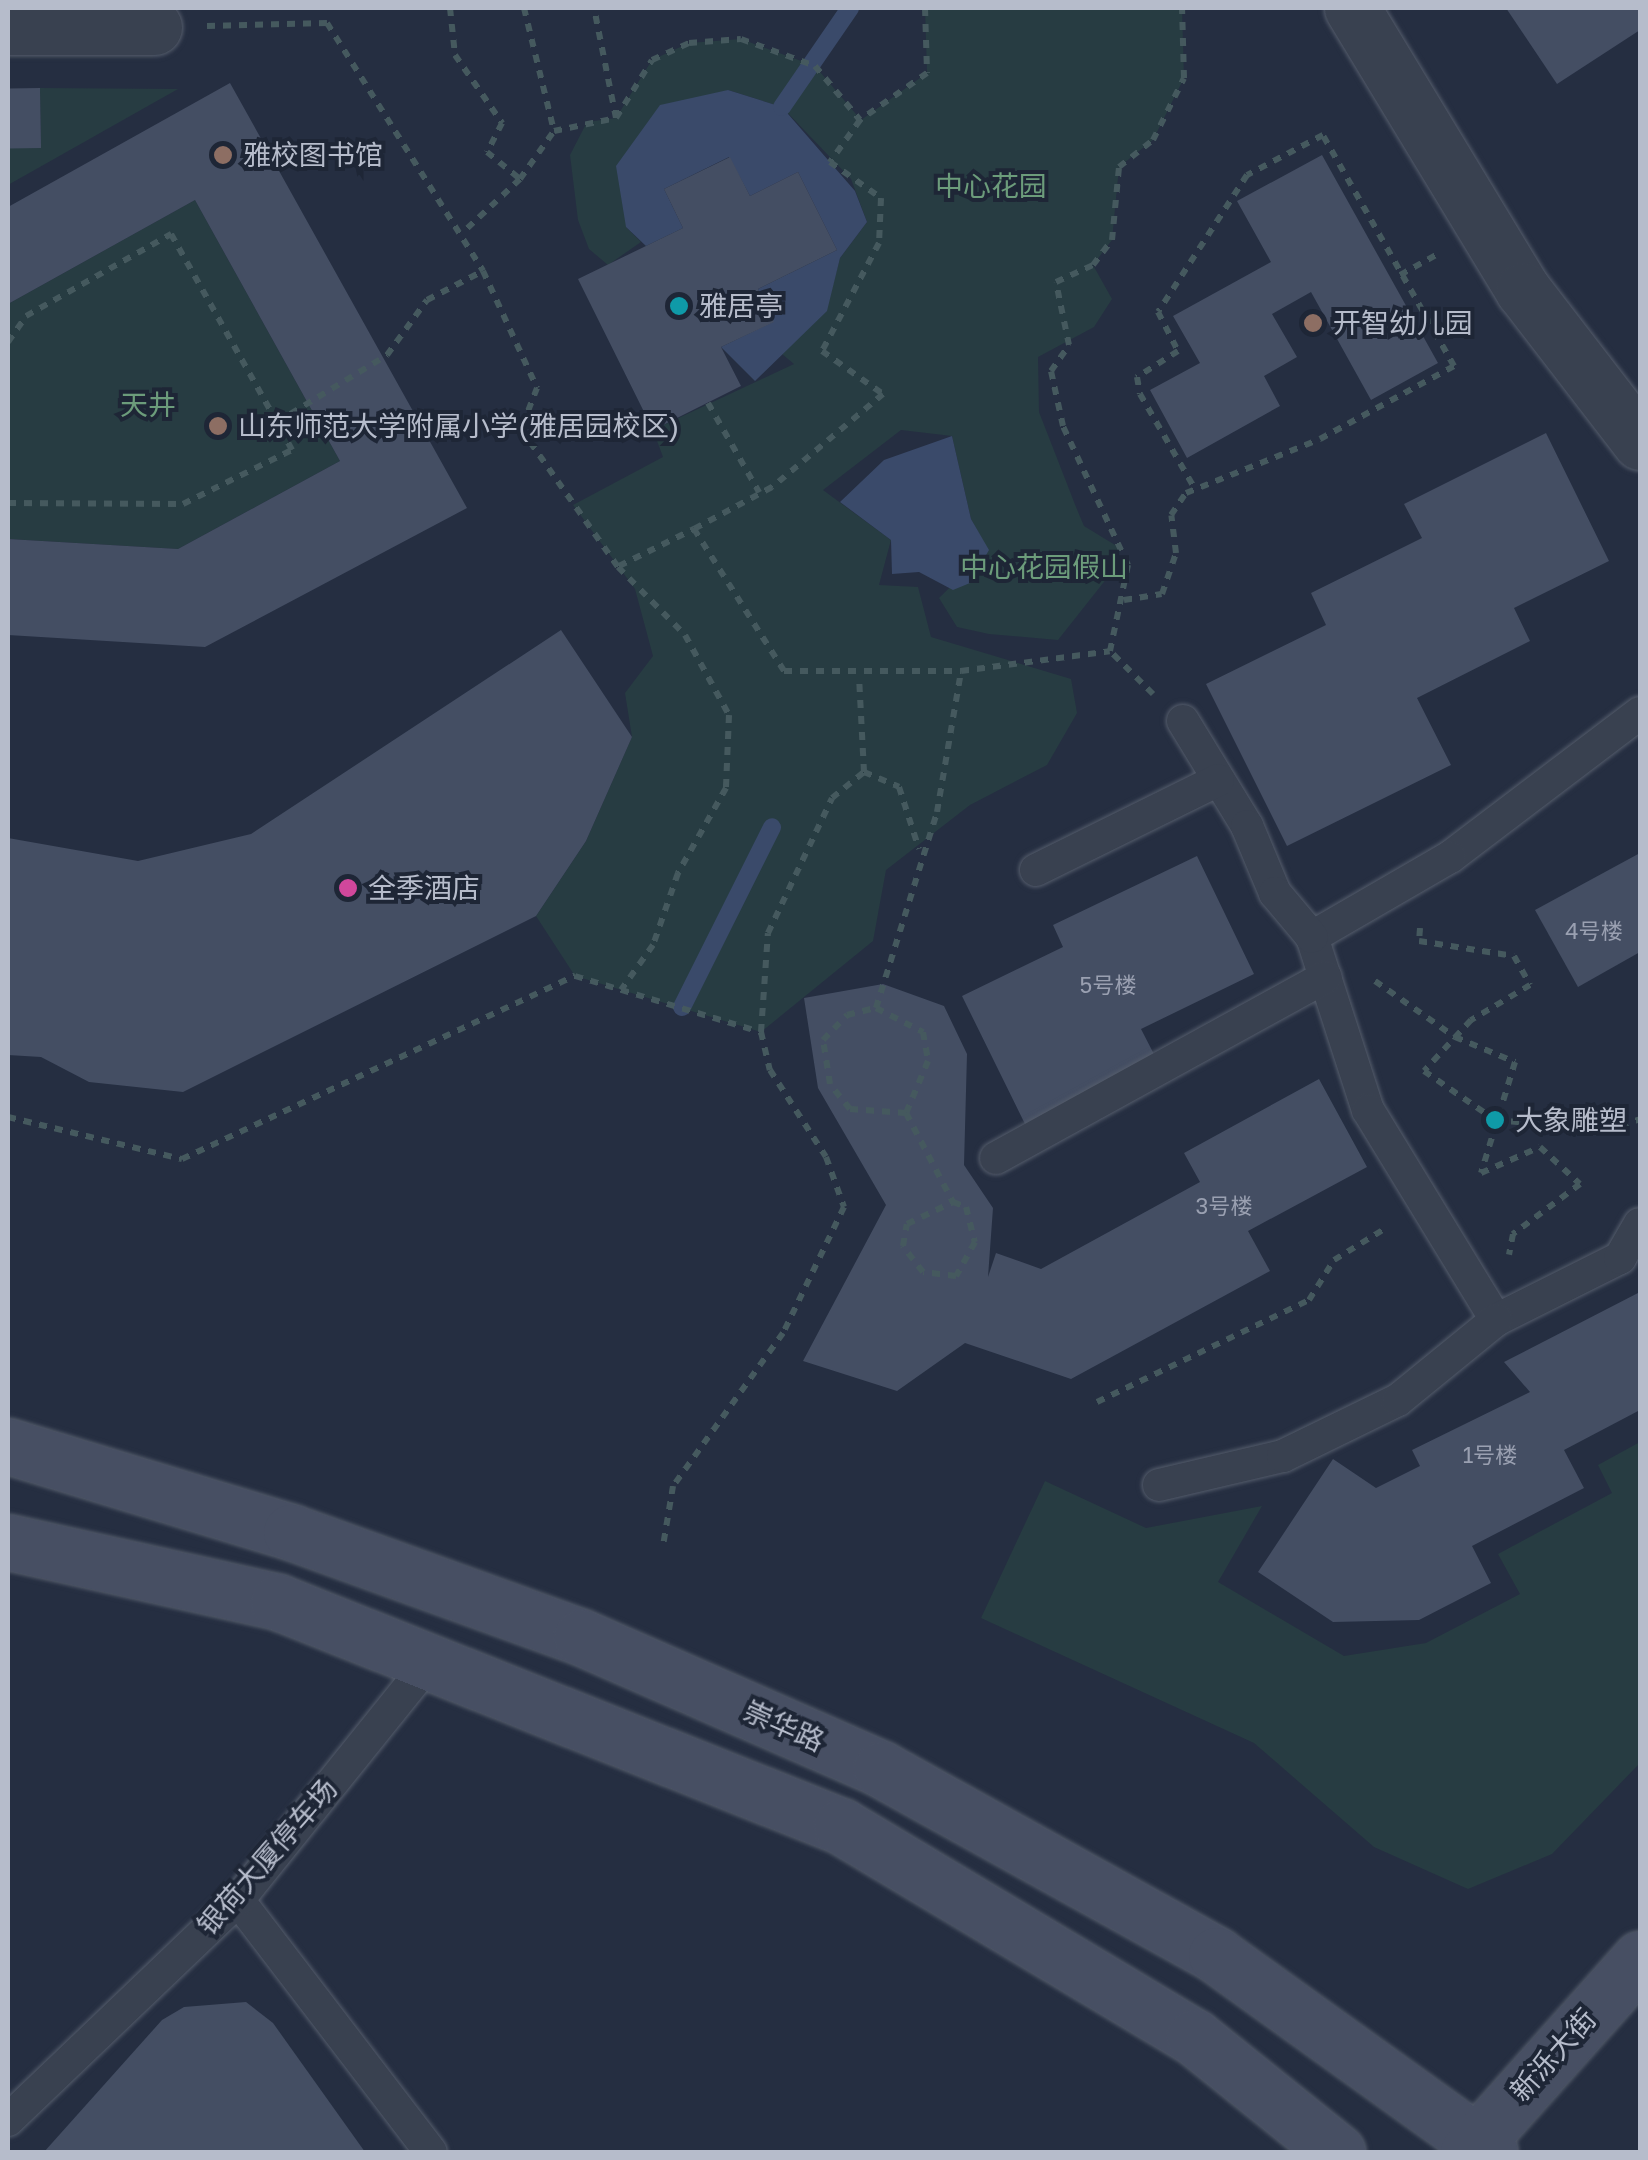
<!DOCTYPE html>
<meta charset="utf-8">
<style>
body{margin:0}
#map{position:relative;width:1648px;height:2160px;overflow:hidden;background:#252e41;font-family:"Golos Text","Noto Sans SC",sans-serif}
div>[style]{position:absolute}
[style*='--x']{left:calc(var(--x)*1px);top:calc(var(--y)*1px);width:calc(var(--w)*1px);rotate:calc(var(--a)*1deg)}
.green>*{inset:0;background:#273c42}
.water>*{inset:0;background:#3a4a6a}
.stream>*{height:18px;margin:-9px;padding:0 9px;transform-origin:9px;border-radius:9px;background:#3a4a6a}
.building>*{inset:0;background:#444e63;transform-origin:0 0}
.path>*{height:6px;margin-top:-3px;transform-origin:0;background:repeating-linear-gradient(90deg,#45595e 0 8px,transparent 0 16px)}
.roads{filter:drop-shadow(0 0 2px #545c6b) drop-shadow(0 0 2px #545c6b)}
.lane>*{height:32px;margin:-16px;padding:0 16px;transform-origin:16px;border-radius:16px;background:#394150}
.street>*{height:55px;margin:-27.5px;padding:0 27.5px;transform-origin:27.5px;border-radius:27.5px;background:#394150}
.secondary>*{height:55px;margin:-27.5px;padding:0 27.5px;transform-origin:27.5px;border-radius:27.5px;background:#474f63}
.dots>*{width:28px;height:28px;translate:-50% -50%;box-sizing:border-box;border:5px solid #1e2636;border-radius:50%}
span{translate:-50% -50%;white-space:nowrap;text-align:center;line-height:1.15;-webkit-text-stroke:8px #1e2636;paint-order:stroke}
.number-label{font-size:22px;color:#9aa0b1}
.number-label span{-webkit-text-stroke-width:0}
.poi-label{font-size:28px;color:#b6bccb}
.left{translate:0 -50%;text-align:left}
.park-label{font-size:28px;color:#6c9c7b}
.street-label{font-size:28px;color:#b6bccb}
.frame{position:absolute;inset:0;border:10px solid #b6bccb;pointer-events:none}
</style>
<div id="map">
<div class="green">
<i style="clip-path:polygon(925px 8px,1182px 8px,1184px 78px,1153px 140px,1119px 167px,1112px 240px,1093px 265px,1112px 299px,1094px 327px,1038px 357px,1039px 412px,1076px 507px,1084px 526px,1120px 548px,1115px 568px,1058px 640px,989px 634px,957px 627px,939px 598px,988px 550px,971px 519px,952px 436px,901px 430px,823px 490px,891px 540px,879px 585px,918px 587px,931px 637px,1071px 679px,1077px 713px,1047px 765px,970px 805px,886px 870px,873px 941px,761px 1032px,575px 976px,536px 916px,586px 841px,632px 737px,625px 693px,653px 656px,635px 589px,573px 505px,663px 457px,653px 430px,794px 364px,782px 354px,826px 311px,840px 258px,867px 222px,851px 179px,782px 107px,728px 90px,626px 227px,641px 242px,608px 265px,589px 249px,578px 220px,570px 155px,587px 122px,616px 118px,652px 60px,689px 43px,741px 39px,815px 66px,861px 120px,927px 73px)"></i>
<i style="clip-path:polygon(40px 88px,178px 89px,8px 185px,8px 148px,41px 147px)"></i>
<i style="clip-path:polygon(195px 200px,340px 461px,178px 549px,8px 539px,8px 304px)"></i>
<i style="clip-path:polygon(1640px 1442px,1640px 1763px,1552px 1854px,1468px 1889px,1374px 1847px,1254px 1743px,981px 1618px,1045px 1481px,1146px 1528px,1262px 1506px,1218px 1582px,1344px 1656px,1426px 1643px,1520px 1594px,1498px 1554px,1612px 1493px,1598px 1465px)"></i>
</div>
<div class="water">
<i style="clip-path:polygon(728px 90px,782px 107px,855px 191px,867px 222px,840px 258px,827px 311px,755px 381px,721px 347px,773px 322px,758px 289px,837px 250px,798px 172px,750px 196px,729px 157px,664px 189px,683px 228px,646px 246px,626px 227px,616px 166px,660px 105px)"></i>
<i style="clip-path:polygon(952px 436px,971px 519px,989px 550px,970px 583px,953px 590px,919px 572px,892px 574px,891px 540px,840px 502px,884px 460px)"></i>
</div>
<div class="stream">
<i style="--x:782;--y:107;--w:120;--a:-55.5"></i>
<i style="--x:682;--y:1007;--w:201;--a:-63.4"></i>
</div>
<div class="building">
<i style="clip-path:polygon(1506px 8px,1640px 8px,1640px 30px,1557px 84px)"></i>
<i style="clip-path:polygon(230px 83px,467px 508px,205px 647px,8px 635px,8px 539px,178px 549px,340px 461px,195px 200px,8px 304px,8px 207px)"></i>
<i style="left:40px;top:88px;width:60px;height:32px;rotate:89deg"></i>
<i style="clip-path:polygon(1322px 155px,1438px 363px,1371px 400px,1311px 292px,1272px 314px,1297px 357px,1264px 376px,1280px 406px,1187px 458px,1150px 390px,1200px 363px,1173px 316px,1271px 262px,1237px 201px)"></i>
<i style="clip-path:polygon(730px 157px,750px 196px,798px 172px,837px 250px,758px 289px,774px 322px,721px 347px,741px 386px,653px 430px,578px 279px,683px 228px,664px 189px)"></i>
<i style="clip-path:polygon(1546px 433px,1609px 561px,1514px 608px,1530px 641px,1417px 698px,1451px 765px,1287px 846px,1206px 684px,1326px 625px,1311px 593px,1422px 538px,1404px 504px)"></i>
<i style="clip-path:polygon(561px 630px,632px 737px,586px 841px,536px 916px,183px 1092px,89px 1082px,41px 1057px,8px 1055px,8px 838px,138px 861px,251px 834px)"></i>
<i style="clip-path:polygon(1640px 853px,1640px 952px,1578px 987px,1535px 910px)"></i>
<i style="clip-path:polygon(1197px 856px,1254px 974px,1141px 1029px,1158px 1062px,1026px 1126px,962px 996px,1063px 947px,1053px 925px)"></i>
<i style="clip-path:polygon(883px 984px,944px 1006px,967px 1054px,964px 1165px,993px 1208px,988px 1277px,996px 1253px,1041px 1269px,1200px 1182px,1184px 1153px,1319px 1079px,1367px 1167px,1248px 1231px,1270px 1271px,1071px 1379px,965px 1343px,897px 1391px,803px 1361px,886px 1205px,818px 1088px,804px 998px)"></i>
<i style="clip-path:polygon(1638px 1293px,1640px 1410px,1564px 1450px,1584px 1488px,1472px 1546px,1491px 1583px,1419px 1620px,1333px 1622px,1258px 1572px,1333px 1459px,1376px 1488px,1420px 1466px,1412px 1450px,1530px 1392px,1504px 1362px)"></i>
<i style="clip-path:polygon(246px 2002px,273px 2023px,365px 2152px,44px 2152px,162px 2020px,184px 2007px)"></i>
</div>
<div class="path">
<i style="--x:450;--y:8;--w:47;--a:83.9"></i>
<i style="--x:455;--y:55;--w:83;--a:55.3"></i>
<i style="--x:502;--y:123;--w:33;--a:117"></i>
<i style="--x:487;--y:152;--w:43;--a:39.3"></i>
<i style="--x:520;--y:179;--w:79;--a:137"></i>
<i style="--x:524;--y:8;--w:127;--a:76.3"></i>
<i style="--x:925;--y:8;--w:65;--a:88.2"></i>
<i style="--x:927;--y:73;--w:82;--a:145"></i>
<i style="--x:860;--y:120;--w:52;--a:125.5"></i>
<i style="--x:830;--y:162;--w:62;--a:35.2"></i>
<i style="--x:881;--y:198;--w:45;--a:92.5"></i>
<i style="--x:879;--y:243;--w:122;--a:117.8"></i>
<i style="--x:822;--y:351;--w:75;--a:35.2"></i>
<i style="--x:883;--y:394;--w:145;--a:140"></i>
<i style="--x:772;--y:487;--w:89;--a:151.7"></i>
<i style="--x:694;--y:529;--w:168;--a:57.6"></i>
<i style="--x:784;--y:671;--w:177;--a:0"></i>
<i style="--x:961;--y:671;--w:150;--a:-7.6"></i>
<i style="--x:207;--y:26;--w:120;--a:-1.4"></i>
<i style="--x:327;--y:23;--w:293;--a:57.8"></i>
<i style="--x:483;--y:271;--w:129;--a:65.2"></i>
<i style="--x:537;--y:388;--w:44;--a:111.3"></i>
<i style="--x:521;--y:429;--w:169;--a:54.9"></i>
<i style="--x:618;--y:567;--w:95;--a:45.4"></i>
<i style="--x:685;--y:635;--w:91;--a:61.2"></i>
<i style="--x:729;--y:715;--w:73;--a:92.4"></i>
<i style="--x:726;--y:788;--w:98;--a:119.5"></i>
<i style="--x:678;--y:873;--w:76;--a:109.1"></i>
<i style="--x:653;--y:945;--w:55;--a:125.4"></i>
<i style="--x:616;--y:118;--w:68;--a:-58.2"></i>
<i style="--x:652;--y:60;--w:41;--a:-24.7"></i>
<i style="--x:689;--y:43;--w:52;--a:-4.4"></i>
<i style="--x:741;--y:39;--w:79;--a:20"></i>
<i style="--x:815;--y:66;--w:70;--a:50.2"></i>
<i style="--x:520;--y:179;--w:59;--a:-54.7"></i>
<i style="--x:554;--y:131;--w:63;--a:-11.8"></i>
<i style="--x:616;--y:118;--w:112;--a:-101.3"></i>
<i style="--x:1400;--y:275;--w:41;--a:-29.1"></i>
<i style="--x:8;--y:342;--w:32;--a:-55"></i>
<i style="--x:26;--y:316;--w:167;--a:-29.5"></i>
<i style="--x:171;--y:234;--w:216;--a:60.6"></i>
<i style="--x:708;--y:403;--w:103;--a:60.2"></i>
<i style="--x:8;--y:503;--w:175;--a:0.3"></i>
<i style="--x:183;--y:504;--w:122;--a:-26.4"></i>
<i style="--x:292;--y:450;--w:32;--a:-118"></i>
<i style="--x:277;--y:422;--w:129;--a:-31.3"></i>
<i style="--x:387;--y:355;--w:68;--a:-54"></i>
<i style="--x:427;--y:300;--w:63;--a:-27.4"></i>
<i style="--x:619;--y:566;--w:84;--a:-26.3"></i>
<i style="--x:1124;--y:600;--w:38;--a:-9"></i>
<i style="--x:1162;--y:594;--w:43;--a:-71.1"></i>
<i style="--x:1176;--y:553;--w:38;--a:-97"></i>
<i style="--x:1171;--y:515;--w:27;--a:-56"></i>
<i style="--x:1186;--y:493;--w:144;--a:-21.9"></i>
<i style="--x:1320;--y:439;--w:153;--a:-28.6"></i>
<i style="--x:1454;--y:366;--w:266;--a:-119.6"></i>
<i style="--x:1323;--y:135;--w:86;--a:152.2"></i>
<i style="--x:1247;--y:175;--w:163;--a:123"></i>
<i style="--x:1158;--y:312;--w:44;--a:62.9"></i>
<i style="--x:1178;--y:351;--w:49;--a:147.6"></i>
<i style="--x:1137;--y:377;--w:17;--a:80"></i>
<i style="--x:1140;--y:394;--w:110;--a:59.9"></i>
<i style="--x:1153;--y:694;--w:61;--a:-135"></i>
<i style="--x:1110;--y:651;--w:88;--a:-78.2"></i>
<i style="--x:1128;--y:565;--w:153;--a:-115.1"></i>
<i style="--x:1063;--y:426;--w:56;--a:-102.3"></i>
<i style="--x:1051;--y:371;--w:32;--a:-55"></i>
<i style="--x:1069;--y:345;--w:64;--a:-101.7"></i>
<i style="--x:1056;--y:282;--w:41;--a:-24.7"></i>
<i style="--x:1093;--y:265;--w:31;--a:-53"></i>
<i style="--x:1112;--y:240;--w:73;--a:-84.5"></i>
<i style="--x:1119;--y:167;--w:43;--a:-38.5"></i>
<i style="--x:1153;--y:140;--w:69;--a:-63.4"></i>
<i style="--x:1184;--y:78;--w:70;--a:-91.6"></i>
<i style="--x:864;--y:772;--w:38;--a:23"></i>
<i style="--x:899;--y:787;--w:65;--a:72.1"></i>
<i style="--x:1420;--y:928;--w:13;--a:94"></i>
<i style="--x:1419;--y:941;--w:96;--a:9"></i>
<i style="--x:1514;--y:956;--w:33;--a:61"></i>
<i style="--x:1530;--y:985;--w:69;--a:149.3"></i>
<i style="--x:1471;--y:1020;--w:69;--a:132.7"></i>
<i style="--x:1424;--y:1071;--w:86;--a:34.6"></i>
<i style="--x:1495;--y:1120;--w:110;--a:5.2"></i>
<i style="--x:1605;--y:1130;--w:37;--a:-17"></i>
<i style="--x:1375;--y:981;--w:98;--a:35"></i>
<i style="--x:1455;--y:1037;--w:65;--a:22.6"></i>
<i style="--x:1515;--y:1062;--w:116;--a:107"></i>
<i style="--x:1481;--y:1173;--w:64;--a:-23.8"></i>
<i style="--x:1540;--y:1147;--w:54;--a:42.8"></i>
<i style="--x:1580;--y:1184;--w:84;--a:143.3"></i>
<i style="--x:1513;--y:1234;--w:21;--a:101"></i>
<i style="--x:876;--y:1008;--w:205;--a:-72.7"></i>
<i style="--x:937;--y:812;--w:143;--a:-80.3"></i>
<i style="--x:876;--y:1008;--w:53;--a:27.1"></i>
<i style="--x:923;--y:1032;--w:29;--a:80"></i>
<i style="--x:928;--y:1061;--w:56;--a:112.9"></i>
<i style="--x:906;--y:1113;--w:56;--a:-175.9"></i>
<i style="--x:850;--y:1109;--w:32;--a:-129"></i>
<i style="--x:830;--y:1084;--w:45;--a:-99"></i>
<i style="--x:823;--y:1040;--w:35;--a:-46"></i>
<i style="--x:847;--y:1015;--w:30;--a:-14"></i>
<i style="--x:761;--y:1032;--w:99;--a:-86"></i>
<i style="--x:768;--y:933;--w:149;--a:-64.6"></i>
<i style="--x:832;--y:798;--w:41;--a:-39.1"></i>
<i style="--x:864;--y:772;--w:96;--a:-93"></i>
<i style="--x:906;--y:1113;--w:101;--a:62.2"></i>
<i style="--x:953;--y:1202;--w:14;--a:21"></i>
<i style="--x:966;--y:1207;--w:36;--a:76"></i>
<i style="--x:975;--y:1242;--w:39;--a:119"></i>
<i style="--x:956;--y:1276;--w:33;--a:-173"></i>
<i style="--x:923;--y:1272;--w:33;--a:-128"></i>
<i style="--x:903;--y:1246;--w:22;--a:-80"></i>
<i style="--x:907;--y:1224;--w:51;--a:-25.6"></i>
<i style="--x:8;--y:1117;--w:179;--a:13.6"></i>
<i style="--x:182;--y:1159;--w:434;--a:-25"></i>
<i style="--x:575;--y:976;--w:194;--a:16.8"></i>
<i style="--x:761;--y:1032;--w:39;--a:77"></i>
<i style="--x:770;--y:1070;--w:103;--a:57.2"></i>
<i style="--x:826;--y:1157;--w:53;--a:70.2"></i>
<i style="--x:844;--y:1207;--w:140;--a:115.8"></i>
<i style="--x:783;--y:1333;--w:188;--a:125.7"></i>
<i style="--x:673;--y:1486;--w:61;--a:99.5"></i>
<i style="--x:1097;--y:1402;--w:235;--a:-25.7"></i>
<i style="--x:1309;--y:1300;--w:47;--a:-58"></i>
<i style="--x:1334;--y:1260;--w:61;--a:-31.6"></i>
</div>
<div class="roads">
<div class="lane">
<i style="--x:1640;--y:713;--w:238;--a:142.8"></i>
<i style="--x:1450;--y:857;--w:160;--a:149.9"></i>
<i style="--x:1312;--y:937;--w:182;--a:72.1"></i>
<i style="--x:1368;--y:1110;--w:246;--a:58.6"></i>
<i style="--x:1496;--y:1320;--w:139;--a:-26.6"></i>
<i style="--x:1620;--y:1258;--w:39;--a:-60"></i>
<i style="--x:1183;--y:721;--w:123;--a:58.6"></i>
<i style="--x:1247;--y:826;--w:73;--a:67.3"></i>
<i style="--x:1275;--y:893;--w:57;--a:49.9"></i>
<i style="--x:1036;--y:870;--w:203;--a:-26.3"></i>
<i style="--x:996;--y:1158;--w:376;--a:-28.8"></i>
<i style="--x:1159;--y:1485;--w:127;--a:-13.2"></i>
<i style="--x:1283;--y:1456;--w:128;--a:-26"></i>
<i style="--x:1398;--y:1400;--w:127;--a:-39.2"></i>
<i style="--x:238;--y:1900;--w:317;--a:52.6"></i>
<i style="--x:8;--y:2120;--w:318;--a:-43.7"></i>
<i style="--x:238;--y:1900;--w:302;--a:-51.2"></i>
</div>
<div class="street">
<i style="--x:1352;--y:8;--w:330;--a:58.8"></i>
<i style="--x:1523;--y:290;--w:192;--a:52.4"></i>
<i style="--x:8;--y:27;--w:146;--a:0"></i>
</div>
<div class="secondary">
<i style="--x:8;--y:1446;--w:296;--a:16.9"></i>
<i style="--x:291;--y:1532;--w:308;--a:19.9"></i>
<i style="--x:581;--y:1637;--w:328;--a:23.7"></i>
<i style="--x:881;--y:1769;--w:383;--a:29"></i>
<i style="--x:1216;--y:1955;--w:337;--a:35.7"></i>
<i style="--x:8;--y:1542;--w:277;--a:12.5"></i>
<i style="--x:278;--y:1602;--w:606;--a:21.7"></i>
<i style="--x:841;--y:1826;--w:411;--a:30.9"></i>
<i style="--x:1194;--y:2037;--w:184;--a:38.8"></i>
<i style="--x:1468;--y:2152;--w:259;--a:-48.3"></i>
</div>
</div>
<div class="dots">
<i style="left:223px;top:155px;background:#8d6e63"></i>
<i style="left:679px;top:306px;background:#0f9aa8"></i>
<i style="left:1313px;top:323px;background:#8d6e63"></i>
<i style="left:218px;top:426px;background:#8d6e63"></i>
<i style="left:348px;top:888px;background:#d1479c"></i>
<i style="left:1495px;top:1120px;background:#0f9aa8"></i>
</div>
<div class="number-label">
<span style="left:1594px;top:931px">4号楼</span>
<span style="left:1108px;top:985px">5号楼</span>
<span style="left:1224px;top:1206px">3号楼</span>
<span style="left:1490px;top:1455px">1号楼</span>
</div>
<div class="poi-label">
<span class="left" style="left:243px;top:155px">雅校图书馆</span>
<span class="left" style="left:699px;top:306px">雅居亭</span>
<span class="left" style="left:1333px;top:323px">开智幼儿园</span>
<span class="left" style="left:238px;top:426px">山东师范大学附属小学(雅居园校区)</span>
<span class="left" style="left:368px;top:888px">全季酒店</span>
<span class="left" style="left:1515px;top:1120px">大象雕塑</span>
</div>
<div class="park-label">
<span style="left:991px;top:186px">中心花园</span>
<span style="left:148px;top:405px">天井</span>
<span style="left:1044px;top:567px">中心花园假山</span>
</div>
<div class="street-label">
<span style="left:784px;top:1726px;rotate:24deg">崇华路</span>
<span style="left:267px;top:1857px;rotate:-49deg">银荷大厦停车场</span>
<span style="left:1553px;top:2055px;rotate:-48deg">新泺大街</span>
</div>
<div class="frame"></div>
</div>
